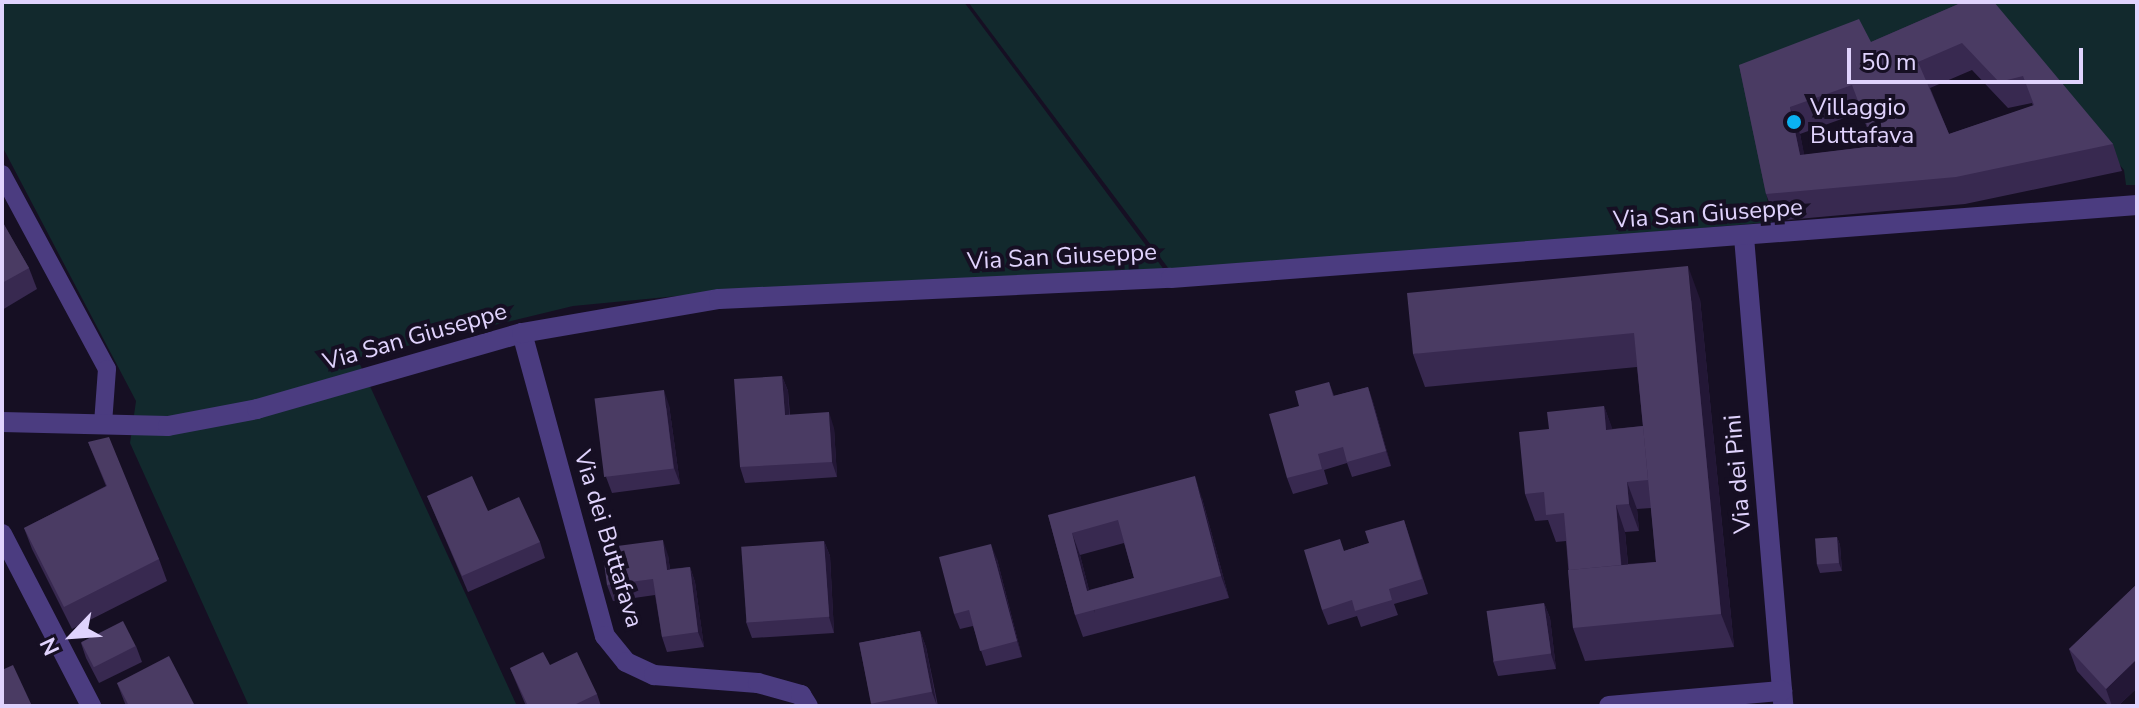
<!DOCTYPE html>
<style>
body{margin:0}
#map{position:relative;width:2139px;height:708px;overflow:hidden;background:#160f23;font-family:"Nunito Sans",sans-serif}
div>[style]{position:absolute}
[style*='--x']{left:calc(var(--x)*1px);top:calc(var(--y)*1px);width:calc(var(--w)*1px);rotate:calc(var(--a)*1deg)}
.green>*{inset:0;background:#12292d}
.lane>*{height:18px;margin:-9px;padding:0 9px;transform-origin:9px;border-radius:9px;background:#4b3c80}
.street>*{height:20px;margin:-10px;padding:0 10px;transform-origin:10px;border-radius:10px;background:#4b3c80}
.wall>*{inset:0;background:#382950}
.shaded-wall>*{inset:0;background:#231736}
.building>*{inset:0;background:#4a3b63;transform-origin:0 0}
.dots>*{width:22px;height:22px;translate:-50% -50%;box-sizing:border-box;border:4px solid #160f23;border-radius:50%}
span{translate:-50% -50%;white-space:nowrap;text-align:center;line-height:1.15;-webkit-text-stroke:8px #160f23;paint-order:stroke}
.poi-label{font-size:24px;color:#e0d3fd}
.left{translate:0 -50%;text-align:left}
.street-label{font-size:24px;color:#e0d3fd}
.frame{position:absolute;inset:0;border:4px solid #e0d3fd;pointer-events:none}
.north{position:absolute;left:32px;top:596px;width:80px;height:80px;-webkit-text-stroke:6px #160f23;paint-order:stroke;rotate:245deg;font-size:22px;font-weight:700;line-height:32px;text-align:center;color:#e0d3fd}
.north::after{content:'';display:block;margin:auto;width:28px;height:36px;background:#e0d3fd;clip-path:polygon(50% 0,100% 100%,50% 72%,0 100%)}
.scale{position:absolute;left:1847px;top:48px;width:236px;height:36px;box-sizing:border-box;border:4px solid #e0d3fd;border-top:0;padding-left:10px;font-size:24px;line-height:28px;white-space:nowrap;color:#e0d3fd;-webkit-text-stroke:6px #160f23;paint-order:stroke}
</style>
<div id="map">
<div class="green">
<i style="clip-path:polygon(2px 2px,964px 2px,1168px 275px,709px 293px,573px 306px,357px 358px,517px 706px,249px 706px,130px 443px,136px 401px,2px 146px)"></i>
<i style="clip-path:polygon(968px 2px,2137px 2px,2137px 185px,2126px 185px,2124px 170px,1995px 17px,1745px 87px,1772px 222px,1172px 273px)"></i>
</div>
<div class="lane">
<i style="--x:2;--y:174;--w:221;--a:61.7"></i>
<i style="--x:107;--y:369;--w:54;--a:94.2"></i>
</div>
<div class="street">
<i style="--x:1744;--y:237;--w:471;--a:85.2"></i>
<i style="--x:522;--y:333;--w:314;--a:74.7"></i>
<i style="--x:605;--y:636;--w:33;--a:51"></i>
<i style="--x:626;--y:662;--w:31;--a:25"></i>
<i style="--x:654;--y:675;--w:104;--a:4.4"></i>
<i style="--x:758;--y:683;--w:45;--a:15.6"></i>
<i style="--x:801;--y:695;--w:13;--a:58"></i>
<i style="--x:2;--y:422;--w:166;--a:1.4"></i>
<i style="--x:168;--y:426;--w:91;--a:-10.8"></i>
<i style="--x:257;--y:409;--w:276;--a:-16"></i>
<i style="--x:522;--y:333;--w:200;--a:-9.8"></i>
<i style="--x:719;--y:299;--w:452;--a:-2.7"></i>
<i style="--x:1171;--y:278;--w:969;--a:-4.32"></i>
<i style="--x:2;--y:534;--w:194;--a:62.6"></i>
<i style="--x:1609;--y:706;--w:174;--a:-5"></i>
</div>
<div class="wall">
<i style="clip-path:polygon(evenodd,1963px 2px,2113px 144px,2122px 171px,1965px 204px,1776px 221px,1766px 194px,1739px 65px,1871px 42px,1963px 2px,1972px 70px,2008px 108px,2032px 103px,2033px 106px,1949px 134px,1930px 88px,1972px 70px,1963px 2px,1861px 112px,1874px 146px,1804px 155px,1800px 134px,1861px 112px)"></i>
<i style="clip-path:polygon(2px 221px,29px 268px,37px 289px,2px 310px)"></i>
<i style="clip-path:polygon(evenodd,1700px 299px,1734px 647px,1585px 661px,1573px 628px,1566px 541px,1556px 542px,1548px 520px,1535px 521px,1525px 494px,1549px 429px,1604px 406px,1612px 429px,1643px 426px,1637px 367px,1425px 387px,1413px 354px,1700px 299px,1651px 508px,1656px 562px,1628px 564px,1625px 532px,1639px 531px,1637px 509px,1651px 508px)"></i>
<i style="clip-path:polygon(782px 376px,788px 391px,790px 415px,834px 428px,837px 477px,745px 483px,740px 467px)"></i>
<i style="clip-path:polygon(1329px 382px,1334px 396px,1368px 387px,1373px 402px,1391px 466px,1352px 477px,1347px 463px,1324px 470px,1328px 484px,1293px 494px,1287px 478px,1299px 406px)"></i>
<i style="clip-path:polygon(669px 405px,680px 484px,612px 493px,606px 477px)"></i>
<i style="clip-path:polygon(88px 442px,159px 559px,167px 581px,72px 629px,32px 549px,24px 528px,106px 486px)"></i>
<i style="clip-path:polygon(427px 496px,488px 511px,540px 542px,545px 558px,468px 592px)"></i>
<i style="clip-path:polygon(evenodd,1202px 498px,1229px 598px,1083px 637px,1075px 615px,1048px 515px,1202px 498px,1124px 543px,1134px 578px,1089px 590px,1080px 555px,1124px 543px)"></i>
<i style="clip-path:polygon(1404px 520px,1428px 594px,1394px 604px,1398px 615px,1361px 627px,1357px 616px,1328px 625px,1322px 610px,1344px 551px,1369px 543px)"></i>
<i style="clip-path:polygon(1837px 537px,1840px 545px,1842px 571px,1820px 573px,1817px 565px)"></i>
<i style="clip-path:polygon(824px 541px,830px 556px,834px 633px,752px 638px,746px 622px)"></i>
<i style="clip-path:polygon(668px 555px,670px 569px,690px 567px,695px 582px,704px 647px,667px 652px,662px 637px,655px 595px,613px 601px,607px 585px)"></i>
<i style="clip-path:polygon(997px 559px,1022px 657px,986px 666px,973px 626px,960px 629px,954px 614px)"></i>
<i style="clip-path:polygon(2137px 584px,2137px 688px,2118px 706px,2109px 706px,2077px 671px,2069px 649px)"></i>
<i style="clip-path:polygon(1544px 603px,1550px 618px,1556px 669px,1498px 676px,1493px 661px)"></i>
<i style="clip-path:polygon(920px 631px,926px 647px,938px 706px,872px 706px,859px 643px)"></i>
<i style="clip-path:polygon(81px 643px,136px 646px,142px 662px,99px 683px,86px 658px)"></i>
<i style="clip-path:polygon(550px 665px,597px 694px,601px 706px,526px 706px,510px 668px)"></i>
<i style="clip-path:polygon(117px 683px,195px 706px,126px 706px)"></i>
</div>
<div class="shaded-wall">
<i style="clip-path:polygon(1790px 107px,1800px 134px,1810px 182px,1800px 155px)"></i>
<i style="clip-path:polygon(1688px 266px,1700px 299px,1734px 647px,1721px 614px)"></i>
<i style="clip-path:polygon(782px 376px,788px 391px,790px 431px,785px 415px)"></i>
<i style="clip-path:polygon(1368px 387px,1373px 402px,1391px 466px,1386px 451px)"></i>
<i style="clip-path:polygon(664px 390px,669px 405px,680px 484px,674px 468px)"></i>
<i style="clip-path:polygon(1604px 406px,1614px 433px,1606px 430px)"></i>
<i style="clip-path:polygon(829px 412px,834px 428px,837px 477px,832px 462px)"></i>
<i style="clip-path:polygon(1195px 476px,1202px 498px,1229px 598px,1221px 576px)"></i>
<i style="clip-path:polygon(1627px 482px,1637px 509px,1639px 531px,1629px 504px)"></i>
<i style="clip-path:polygon(1616px 505px,1625px 532px,1631px 598px,1622px 571px)"></i>
<i style="clip-path:polygon(1072px 533px,1080px 555px,1095px 613px,1087px 591px)"></i>
<i style="clip-path:polygon(1837px 537px,1840px 545px,1842px 571px,1839px 563px)"></i>
<i style="clip-path:polygon(663px 540px,668px 555px,672px 585px,667px 570px)"></i>
<i style="clip-path:polygon(824px 541px,830px 556px,834px 633px,829px 617px)"></i>
<i style="clip-path:polygon(991px 544px,997px 559px,1022px 657px,1017px 641px)"></i>
<i style="clip-path:polygon(690px 567px,695px 582px,704px 647px,698px 632px)"></i>
<i style="clip-path:polygon(1544px 603px,1550px 618px,1556px 669px,1551px 654px)"></i>
<i style="clip-path:polygon(920px 631px,926px 647px,937px 706px,932px 692px)"></i>
<i style="clip-path:polygon(2137px 659px,2137px 688px,2118px 706px,2112px 706px,2106px 689px)"></i>
</div>
<div class="building">
<i style="clip-path:polygon(evenodd,1963px 2px,1994px 2px,2113px 144px,1956px 177px,1766px 194px,1739px 65px,1859px 19px,1871px 42px,1963px 2px,1962px 43px,1999px 82px,2023px 76px,2034px 105px,1949px 134px,1918px 62px,1962px 43px,1963px 2px,1852px 85px,1875px 146px,1800px 155px,1790px 107px,1852px 85px)"></i>
<i style="clip-path:polygon(2px 221px,29px 268px,2px 283px)"></i>
<i style="clip-path:polygon(1688px 266px,1721px 614px,1573px 628px,1568px 570px,1656px 562px,1634px 333px,1413px 354px,1407px 293px)"></i>
<i style="clip-path:polygon(782px 376px,785px 415px,829px 412px,832px 462px,740px 467px,734px 379px)"></i>
<i style="clip-path:polygon(1329px 382px,1333px 396px,1368px 387px,1386px 451px,1347px 462px,1343px 447px,1318px 454px,1322px 469px,1287px 478px,1269px 414px,1299px 406px,1295px 391px)"></i>
<i style="left:664px;top:390px;width:79px;height:70px;rotate:83deg"></i>
<i style="clip-path:polygon(1604px 406px,1606px 430px,1643px 426px,1648px 480px,1627px 482px,1629px 504px,1616px 505px,1621px 565px,1569px 570px,1564px 513px,1546px 515px,1544px 492px,1525px 494px,1519px 432px,1549px 429px,1547px 412px)"></i>
<i style="clip-path:polygon(109px 437px,159px 559px,64px 607px,24px 528px,107px 486px,88px 442px)"></i>
<i style="clip-path:polygon(472px 476px,488px 511px,519px 497px,540px 542px,462px 576px,427px 496px)"></i>
<i style="clip-path:polygon(evenodd,1195px 476px,1221px 576px,1075px 615px,1048px 515px,1195px 476px,1118px 520px,1134px 578px,1087px 591px,1072px 533px,1118px 520px)"></i>
<i style="clip-path:polygon(1404px 520px,1422px 579px,1389px 589px,1392px 600px,1355px 611px,1352px 600px,1322px 610px,1304px 550px,1340px 539px,1344px 551px,1369px 543px,1365px 531px)"></i>
<i style="left:1837px;top:537px;width:26px;height:22px;rotate:86deg"></i>
<i style="clip-path:polygon(663px 540px,667px 570px,690px 567px,698px 632px,662px 637px,653px 579px,607px 585px,602px 548px)"></i>
<i style="left:824px;top:541px;width:76px;height:83px;rotate:86deg"></i>
<i style="clip-path:polygon(991px 544px,1017px 641px,980px 651px,969px 610px,954px 614px,939px 557px)"></i>
<i style="clip-path:polygon(2137px 584px,2137px 659px,2106px 689px,2069px 649px)"></i>
<i style="left:1544px;top:603px;width:51px;height:58px;rotate:82deg"></i>
<i style="left:123px;top:621px;width:28px;height:47px;rotate:63deg"></i>
<i style="left:920px;top:631px;width:62px;height:62px;rotate:79deg"></i>
<i style="clip-path:polygon(543px 652px,550px 665px,577px 652px,597px 694px,572px 706px,528px 706px,510px 668px)"></i>
<i style="clip-path:polygon(169px 656px,195px 706px,129px 706px,117px 683px)"></i>
<i style="clip-path:polygon(13px 665px,32px 706px,2px 706px,2px 670px)"></i>
</div>
<div class="dots">
<i style="left:1794px;top:122px;background:#0ab1f2"></i>
</div>
<div class="poi-label">
<span class="left" style="left:1810px;top:122px">Villaggio<br>Buttafava</span>
</div>
<div class="street-label">
<span style="left:1708px;top:214px;rotate:-4deg">Via San Giuseppe</span>
<span style="left:1062px;top:257px;rotate:-3deg">Via San Giuseppe</span>
<span style="left:415px;top:337px;rotate:-16deg">Via San Giuseppe</span>
<span style="left:1738px;top:474px;rotate:-95deg">Via dei Pini</span>
<span style="left:608px;top:539px;rotate:73deg">Via dei Buttafava</span>
</div>
<div class="frame"></div>
<div class="north">N</div>
<div class="scale">50 m</div>
</div>
